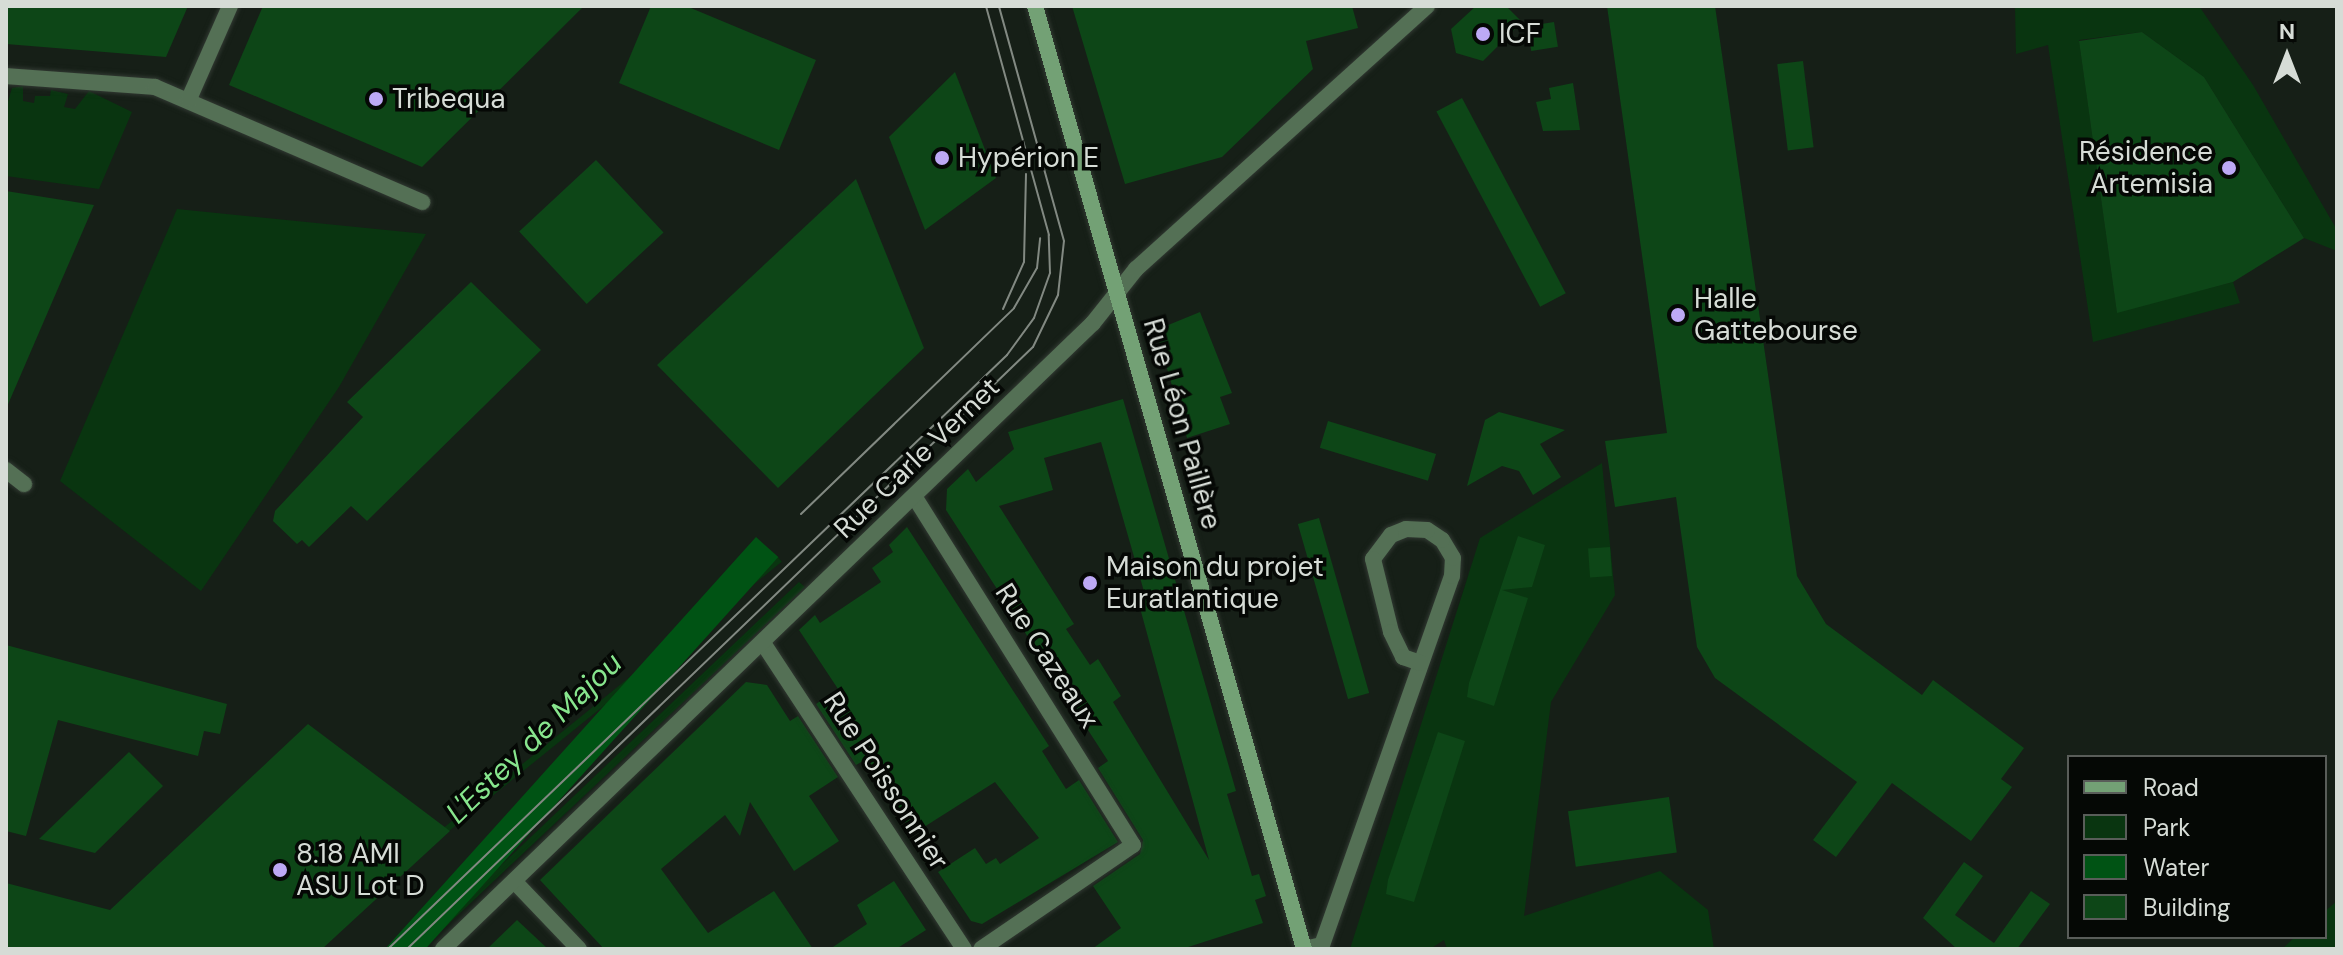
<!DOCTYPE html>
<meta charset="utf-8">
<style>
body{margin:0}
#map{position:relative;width:2343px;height:955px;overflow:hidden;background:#161f17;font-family:"DM Sans",sans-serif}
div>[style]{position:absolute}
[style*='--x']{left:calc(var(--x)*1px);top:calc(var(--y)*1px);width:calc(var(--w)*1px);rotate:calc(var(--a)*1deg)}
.green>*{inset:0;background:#093510;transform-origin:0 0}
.water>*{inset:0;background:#005314;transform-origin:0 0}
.building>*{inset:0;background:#0d4617;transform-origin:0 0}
.roads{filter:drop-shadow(0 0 2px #313932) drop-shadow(0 0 2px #313932)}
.street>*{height:16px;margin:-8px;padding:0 8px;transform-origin:8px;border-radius:8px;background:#547055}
.secondary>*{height:16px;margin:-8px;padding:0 8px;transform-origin:8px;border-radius:8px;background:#73a175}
.tram>*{height:2px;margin:-1px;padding:0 1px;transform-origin:1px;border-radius:1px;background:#828982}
.dots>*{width:22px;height:22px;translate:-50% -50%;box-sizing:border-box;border:4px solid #050805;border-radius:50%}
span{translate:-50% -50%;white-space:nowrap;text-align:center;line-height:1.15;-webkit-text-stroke:7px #050805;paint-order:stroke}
.poi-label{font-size:28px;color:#d6dcd6}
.left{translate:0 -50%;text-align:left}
.right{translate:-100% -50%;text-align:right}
.street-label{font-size:28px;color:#d6dcd6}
.water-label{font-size:30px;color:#87e58d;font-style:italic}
.frame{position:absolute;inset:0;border:8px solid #d6dcd6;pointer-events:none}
.legend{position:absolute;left:2067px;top:755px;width:260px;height:184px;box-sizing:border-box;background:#050805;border:2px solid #595d59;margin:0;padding:10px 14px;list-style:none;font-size:24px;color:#d6dcd6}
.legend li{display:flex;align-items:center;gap:16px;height:40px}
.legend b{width:40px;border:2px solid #595d59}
.north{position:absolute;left:2247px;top:16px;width:80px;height:80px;-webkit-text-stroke:6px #050805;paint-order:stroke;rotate:0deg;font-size:22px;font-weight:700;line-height:32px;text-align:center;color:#d6dcd6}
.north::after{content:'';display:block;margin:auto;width:28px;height:36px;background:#d6dcd6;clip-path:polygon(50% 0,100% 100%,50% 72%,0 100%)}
</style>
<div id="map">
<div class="green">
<i style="clip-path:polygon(2015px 6px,2199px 6px,2253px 85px,2337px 230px,2337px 251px,2304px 238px,2204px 77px,2142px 32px,2079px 40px,2117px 312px,2233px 282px,2240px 303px,2093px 342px,2048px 45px,2016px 54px)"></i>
<i style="clip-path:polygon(23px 86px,23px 101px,34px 103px,35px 96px,50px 96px,51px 90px,68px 94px,64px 107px,75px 109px,89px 91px,132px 112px,99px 189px,6px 176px,6px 108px,12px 88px)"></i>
<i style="clip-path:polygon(177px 209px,426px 234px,339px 387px,201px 591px,60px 481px)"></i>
<i style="clip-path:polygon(1602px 463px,1615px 595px,1551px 702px,1524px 916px,1660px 871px,1708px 910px,1714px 949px,1447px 949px,1444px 940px,1430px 949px,1350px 949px,1480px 538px)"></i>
<i style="left:778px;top:557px;width:6px;height:566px;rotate:51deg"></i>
<i style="clip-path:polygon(799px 582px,805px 587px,422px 949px,413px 949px)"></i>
<i style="clip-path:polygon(2337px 901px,2337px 949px,2282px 949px,2295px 937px,2325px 937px,2325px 911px)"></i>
</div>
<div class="water">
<i style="left:756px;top:537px;width:30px;height:592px;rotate:42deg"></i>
</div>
<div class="building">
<i style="clip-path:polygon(6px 6px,188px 6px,166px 57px,6px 44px)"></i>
<i style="clip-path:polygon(263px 6px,584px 6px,422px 167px,229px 85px)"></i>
<i style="clip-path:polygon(651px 6px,686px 6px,816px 60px,779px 150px,619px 83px)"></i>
<i style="clip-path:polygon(1072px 6px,1352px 6px,1358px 28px,1306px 41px,1313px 69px,1222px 157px,1125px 184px)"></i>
<i style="clip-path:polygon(1476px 6px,1506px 6px,1522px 22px,1483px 61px,1456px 53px,1451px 29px)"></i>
<i style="clip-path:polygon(1607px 6px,1715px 6px,1797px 576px,1826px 624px,1922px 695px,1933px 680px,2024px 748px,2001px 779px,2012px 787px,1971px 841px,1892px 783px,1836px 857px,1813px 840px,1857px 782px,1715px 678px,1697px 647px,1676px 497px,1615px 507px,1605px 441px,1667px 433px)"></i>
<i style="left:1554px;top:22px;width:25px;height:27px;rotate:81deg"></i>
<i style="clip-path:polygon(2142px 32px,2204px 77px,2304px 238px,2233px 282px,2117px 313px,2079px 41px)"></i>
<i style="left:1803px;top:61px;width:87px;height:26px;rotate:83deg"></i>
<i style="clip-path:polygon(955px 72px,996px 178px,925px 230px,889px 137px)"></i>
<i style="clip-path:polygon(1573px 83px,1580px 130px,1543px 131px,1536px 102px,1551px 99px,1549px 88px)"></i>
<i style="left:1462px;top:98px;width:221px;height:29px;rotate:62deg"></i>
<i style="left:596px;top:160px;width:99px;height:105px;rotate:47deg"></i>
<i style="clip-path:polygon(856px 179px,924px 348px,778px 488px,657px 365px)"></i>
<i style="clip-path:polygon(6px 191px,94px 205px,6px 409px)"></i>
<i style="clip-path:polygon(471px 282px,541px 350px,367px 521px,351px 506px,309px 547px,302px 540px,297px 544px,273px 521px,275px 511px,363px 417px,347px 402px)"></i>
<i style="clip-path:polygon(1200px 312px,1232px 393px,1220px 397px,1230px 424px,1187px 438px,1156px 330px)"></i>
<i style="clip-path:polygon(evenodd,1123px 399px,1236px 791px,1227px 794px,1252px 876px,1259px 874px,1266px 896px,1255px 900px,1263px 923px,1182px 949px,1092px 949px,1121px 928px,1093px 886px,1140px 854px,1143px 840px,1098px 768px,1108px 761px,946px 510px,947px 489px,968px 469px,976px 482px,1014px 449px,1008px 432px,1123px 399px,1101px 442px,1145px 595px,1137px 597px,1209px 860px,1113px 702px,1121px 696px,1098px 659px,1090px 665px,1066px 629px,1074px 624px,999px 506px,1053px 490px,1044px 458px,1101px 442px)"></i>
<i style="clip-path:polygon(1499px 412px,1565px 430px,1540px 444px,1561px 477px,1533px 495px,1519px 471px,1502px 466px,1467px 486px,1485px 420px)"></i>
<i style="left:1328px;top:421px;width:113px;height:28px;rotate:17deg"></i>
<i style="left:1319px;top:518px;width:182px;height:22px;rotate:74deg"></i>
<i style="clip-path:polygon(907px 527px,1049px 746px,1042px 751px,1066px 789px,1079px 780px,1118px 842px,982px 924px,971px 921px,938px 872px,975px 848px,986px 864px,996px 858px,1000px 864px,1039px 838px,995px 782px,913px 834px,865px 760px,856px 765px,816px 704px,838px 689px,799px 630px,815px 615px,820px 623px,881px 582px,872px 568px,893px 552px,889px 545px)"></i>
<i style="clip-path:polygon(1518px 536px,1545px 545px,1532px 587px,1502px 590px,1528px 598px,1494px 706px,1467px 697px,1469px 683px)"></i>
<i style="left:1610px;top:547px;width:29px;height:22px;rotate:86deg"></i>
<i style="clip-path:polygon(6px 645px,227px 704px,220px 734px,204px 731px,198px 756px,58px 720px,26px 836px,6px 831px)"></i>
<i style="clip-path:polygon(746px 682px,767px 685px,790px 721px,798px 716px,838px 777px,809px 796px,839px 841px,794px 871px,750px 802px,740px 836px,725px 815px,661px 869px,708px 933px,774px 891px,813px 949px,604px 949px,540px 880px)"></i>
<i style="clip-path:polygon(308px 724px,450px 831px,322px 949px,6px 949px,6px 883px,110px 910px)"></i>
<i style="clip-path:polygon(1438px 732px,1465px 741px,1414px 902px,1386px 894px,1388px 880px)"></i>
<i style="clip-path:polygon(129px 752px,163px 786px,95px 853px,39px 839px)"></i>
<i style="left:1669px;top:797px;width:56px;height:102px;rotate:82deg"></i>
<i style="clip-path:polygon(1964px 862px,1983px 876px,1955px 915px,1994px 943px,2031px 891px,2050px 904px,2017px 949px,1957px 949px,1923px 918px)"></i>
<i style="clip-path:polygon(894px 881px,926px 930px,896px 949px,830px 949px,867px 924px,857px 905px)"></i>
<i style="clip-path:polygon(517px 920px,548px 949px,487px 949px)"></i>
</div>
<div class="roads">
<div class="street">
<i style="--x:6;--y:76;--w:149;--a:4.2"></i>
<i style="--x:155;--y:87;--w:291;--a:23.3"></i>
<i style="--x:189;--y:99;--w:102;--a:-66.2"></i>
<i style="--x:6;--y:470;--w:23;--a:38"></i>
<i style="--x:914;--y:496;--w:412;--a:57.9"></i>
<i style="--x:1133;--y:845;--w:184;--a:145.6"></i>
<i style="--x:763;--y:643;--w:366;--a:56.7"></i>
<i style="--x:514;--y:881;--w:94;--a:46.3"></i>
<i style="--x:443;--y:949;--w:902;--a:-43.92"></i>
<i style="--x:1093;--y:323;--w:69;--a:-51.5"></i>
<i style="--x:1136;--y:269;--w:392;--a:-42.1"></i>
<i style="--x:1304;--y:949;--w:18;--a:-13"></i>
<i style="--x:1322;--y:945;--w:391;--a:-70.6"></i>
<i style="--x:1452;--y:576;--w:18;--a:-87"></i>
<i style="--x:1453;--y:558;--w:21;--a:-121"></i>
<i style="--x:1442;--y:540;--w:18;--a:-146"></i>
<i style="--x:1427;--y:530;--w:21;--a:-177"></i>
<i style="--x:1406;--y:529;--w:16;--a:158"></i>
<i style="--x:1391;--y:535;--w:30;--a:127"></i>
<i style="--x:1373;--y:559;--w:75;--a:76.1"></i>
<i style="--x:1391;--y:632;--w:28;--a:64"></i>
<i style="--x:1403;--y:657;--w:18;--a:19"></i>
</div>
<div class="secondary">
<i style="--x:1035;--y:6;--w:981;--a:74.08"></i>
</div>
</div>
<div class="tram">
<i style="--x:1003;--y:309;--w:51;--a:-65.9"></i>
<i style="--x:1024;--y:262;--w:88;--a:-88.7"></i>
<i style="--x:801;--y:514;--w:296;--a:-44"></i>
<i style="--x:1014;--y:308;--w:46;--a:-60.1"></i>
<i style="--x:1037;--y:268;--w:30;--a:-84"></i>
<i style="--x:388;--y:949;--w:858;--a:-43.82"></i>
<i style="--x:1007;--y:355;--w:46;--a:-53.9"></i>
<i style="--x:1034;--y:318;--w:48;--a:-70.4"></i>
<i style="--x:1050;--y:273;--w:38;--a:-92"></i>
<i style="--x:1049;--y:235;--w:238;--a:-105.4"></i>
<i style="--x:407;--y:949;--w:868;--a:-43.88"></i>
<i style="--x:1033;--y:347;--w:58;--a:-64.3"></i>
<i style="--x:1058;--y:295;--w:54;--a:-83.7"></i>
<i style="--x:1064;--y:241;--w:244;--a:-105.5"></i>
</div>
<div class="dots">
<i style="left:1483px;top:34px;background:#bda9f5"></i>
<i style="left:376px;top:99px;background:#bda9f5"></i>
<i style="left:942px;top:158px;background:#bda9f5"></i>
<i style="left:2229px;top:168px;background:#bda9f5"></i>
<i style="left:1678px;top:315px;background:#bda9f5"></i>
<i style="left:1090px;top:583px;background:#bda9f5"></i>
<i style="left:280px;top:870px;background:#bda9f5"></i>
</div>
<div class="poi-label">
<span class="left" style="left:1499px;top:34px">ICF</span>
<span class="left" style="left:392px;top:99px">Tribequa</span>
<span class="right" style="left:2213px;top:168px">Résidence<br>Artemisia</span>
<span class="left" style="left:958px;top:158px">Hypérion E</span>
<span class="left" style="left:1694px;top:315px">Halle<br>Gattebourse</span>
<span class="left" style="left:1106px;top:583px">Maison du projet<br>Euratlantique</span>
<span class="left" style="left:296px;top:870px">8.18 AMI<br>ASU Lot D</span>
</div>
<div class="street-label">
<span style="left:1182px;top:424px;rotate:74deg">Rue Léon Paillère</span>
<span style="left:917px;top:458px;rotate:-44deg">Rue Carle Vernet</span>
<span style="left:1047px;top:656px;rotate:57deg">Rue Cazeaux</span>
<span style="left:886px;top:781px;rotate:57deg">Rue Poissonnier</span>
</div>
<div class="water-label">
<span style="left:534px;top:738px;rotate:-44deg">L'Estey de Majou</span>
</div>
<div class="frame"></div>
<ul class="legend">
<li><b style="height:10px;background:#73a175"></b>Road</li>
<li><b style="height:22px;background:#093510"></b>Park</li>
<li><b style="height:22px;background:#005314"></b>Water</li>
<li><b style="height:22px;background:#0d4617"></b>Building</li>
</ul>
<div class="north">N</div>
</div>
